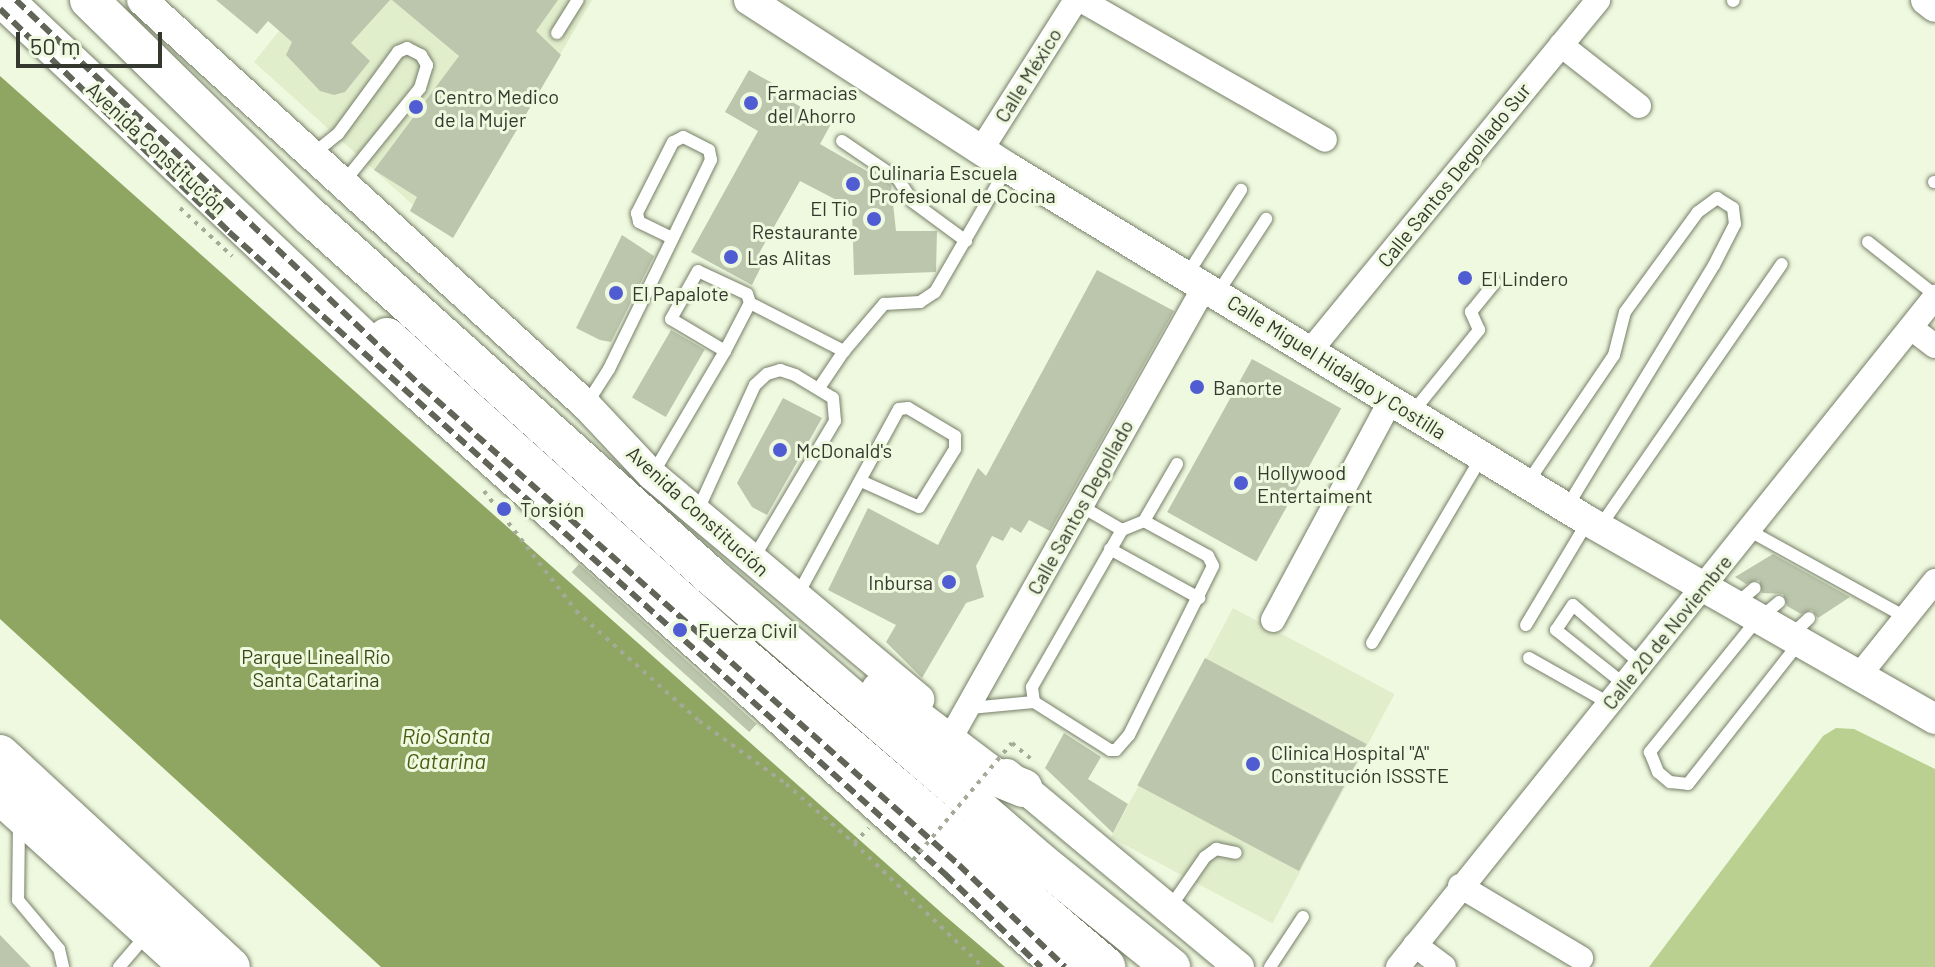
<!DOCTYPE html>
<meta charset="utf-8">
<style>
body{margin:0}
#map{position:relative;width:1935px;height:967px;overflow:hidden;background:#eff9df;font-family:Barlow,sans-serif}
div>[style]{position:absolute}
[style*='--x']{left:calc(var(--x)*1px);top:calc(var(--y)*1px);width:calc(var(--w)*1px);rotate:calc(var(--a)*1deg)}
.built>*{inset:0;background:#e1eecc;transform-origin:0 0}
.green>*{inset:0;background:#b9d090}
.water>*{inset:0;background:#8fa562}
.building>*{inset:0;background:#bcc6ac;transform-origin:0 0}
.path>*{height:4px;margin-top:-2px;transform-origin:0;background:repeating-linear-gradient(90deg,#a3ab97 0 4px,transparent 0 10px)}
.roads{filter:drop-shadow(0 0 2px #767f68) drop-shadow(0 0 2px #767f68)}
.service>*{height:12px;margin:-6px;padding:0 6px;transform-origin:6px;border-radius:6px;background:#fff}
.minor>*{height:24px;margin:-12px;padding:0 12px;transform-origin:12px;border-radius:12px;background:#fff}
.tertiary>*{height:30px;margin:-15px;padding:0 15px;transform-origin:15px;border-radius:15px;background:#fff}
.primary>*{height:38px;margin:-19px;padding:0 19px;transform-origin:19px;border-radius:19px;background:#fff}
.trunk>*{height:38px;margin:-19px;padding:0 19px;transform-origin:19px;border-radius:19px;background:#fff}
.rail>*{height:6px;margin-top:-3px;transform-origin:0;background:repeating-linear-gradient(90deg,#606557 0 12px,transparent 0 18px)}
.path-bridge>*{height:4px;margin-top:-2px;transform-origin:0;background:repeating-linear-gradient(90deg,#a3ab97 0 4px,transparent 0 10px)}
.dots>*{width:22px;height:22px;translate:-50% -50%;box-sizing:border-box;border:4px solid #eff9df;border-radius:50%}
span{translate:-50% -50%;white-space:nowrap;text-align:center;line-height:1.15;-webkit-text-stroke:6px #eff9df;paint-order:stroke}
.street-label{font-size:20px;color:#34382e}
.poi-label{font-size:20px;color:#34382e}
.left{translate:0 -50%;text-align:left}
.right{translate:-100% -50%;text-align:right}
.park-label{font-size:20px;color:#3a4917}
.water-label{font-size:22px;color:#485d13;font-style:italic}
.scale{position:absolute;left:16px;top:32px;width:146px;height:36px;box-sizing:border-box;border:4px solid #34382e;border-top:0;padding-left:10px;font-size:24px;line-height:28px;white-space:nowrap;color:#34382e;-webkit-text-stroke:6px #eff9df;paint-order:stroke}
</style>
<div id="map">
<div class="built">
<i style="clip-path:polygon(304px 0,592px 0,453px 238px,410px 211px,413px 205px,254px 62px)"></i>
<i style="left:1233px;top:608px;width:183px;height:260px;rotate:28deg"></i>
</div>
<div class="green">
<i style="clip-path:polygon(1836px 728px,1854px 729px,1935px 769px,1935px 967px,1649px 967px,1823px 736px)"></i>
</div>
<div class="water">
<i style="clip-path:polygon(0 76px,944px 915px,1005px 967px,381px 967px,0 619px)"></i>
</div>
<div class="building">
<i style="clip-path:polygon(216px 0,390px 0,351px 43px,370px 61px,345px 92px,334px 95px,320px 91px,286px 55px,292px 42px,268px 21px,257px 34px)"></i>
<i style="clip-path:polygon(392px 0,558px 0,536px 31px,561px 55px,453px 238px,410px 211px,417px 197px,374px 170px,459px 56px)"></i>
<i style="clip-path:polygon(749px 70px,781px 88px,778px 94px,831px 124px,820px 144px,891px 185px,896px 231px,937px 231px,936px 272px,854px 275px,852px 208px,800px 181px,758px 255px,765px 259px,752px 285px,691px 252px,758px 131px,725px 112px)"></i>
<i style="clip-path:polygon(622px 235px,654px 256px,611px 342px,600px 340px,576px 328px)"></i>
<i style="clip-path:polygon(1097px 270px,1174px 311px,1050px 531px,1029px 520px,1021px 533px,1011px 527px,1003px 541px,992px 536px,976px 566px,984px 597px,966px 603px,922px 678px,886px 642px,896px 625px,828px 590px,868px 508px,938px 545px,978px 468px,986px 476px)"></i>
<i style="left:671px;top:330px;width:39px;height:78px;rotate:30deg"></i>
<i style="left:1252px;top:359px;width:102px;height:175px;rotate:29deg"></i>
<i style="clip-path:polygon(783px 398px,822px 418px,767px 515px,752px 507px,737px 483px)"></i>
<i style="clip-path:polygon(1773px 554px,1850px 597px,1818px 618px,1812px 610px,1801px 614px,1787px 606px,1783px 594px,1762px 593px,1759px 580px,1746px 584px,1735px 577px)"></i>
<i style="left:579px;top:564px;width:239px;height:11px;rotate:42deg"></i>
<i style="left:1205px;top:658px;width:183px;height:144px;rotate:28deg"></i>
<i style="clip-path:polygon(1064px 733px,1101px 757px,1088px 779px,1128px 804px,1113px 833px,1045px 768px)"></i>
<i style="clip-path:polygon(0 935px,31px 967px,0 967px)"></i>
</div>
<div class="path">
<i style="--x:180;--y:208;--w:71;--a:42.7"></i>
<i style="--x:484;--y:491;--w:151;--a:52.5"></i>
<i style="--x:576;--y:611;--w:165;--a:41.8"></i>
<i style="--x:699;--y:721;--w:107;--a:35.9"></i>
<i style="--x:786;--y:784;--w:90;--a:40.9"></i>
<i style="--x:854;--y:843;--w:21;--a:-45"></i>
<i style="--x:1012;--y:743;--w:25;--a:40"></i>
<i style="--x:854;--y:843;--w:179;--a:43.9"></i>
</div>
<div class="roads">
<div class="service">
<i style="--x:1733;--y:1;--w:1;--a:-45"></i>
<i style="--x:557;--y:33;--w:39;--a:-58"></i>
<i style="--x:842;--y:141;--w:68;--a:34.2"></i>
<i style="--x:898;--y:179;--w:27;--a:57"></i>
<i style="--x:913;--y:202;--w:66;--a:36.3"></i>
<i style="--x:313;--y:154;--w:32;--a:-39"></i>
<i style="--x:338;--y:134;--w:102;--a:-53.8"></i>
<i style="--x:398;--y:52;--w:10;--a:-24"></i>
<i style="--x:407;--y:48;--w:16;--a:27"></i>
<i style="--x:421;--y:55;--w:12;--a:59"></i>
<i style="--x:427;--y:65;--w:24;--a:107"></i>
<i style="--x:420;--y:88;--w:122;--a:129"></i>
<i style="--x:1934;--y:182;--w:1;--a:0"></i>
<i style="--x:1868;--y:242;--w:85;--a:38.3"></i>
<i style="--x:1187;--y:275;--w:101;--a:-57.6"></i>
<i style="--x:1217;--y:294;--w:90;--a:-56.8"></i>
<i style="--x:750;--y:303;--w:106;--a:27.1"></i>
<i style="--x:844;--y:351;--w:62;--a:-49.6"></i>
<i style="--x:884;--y:304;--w:36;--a:-3"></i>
<i style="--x:920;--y:302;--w:18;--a:-34"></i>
<i style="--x:935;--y:292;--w:143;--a:-59.9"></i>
<i style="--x:819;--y:388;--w:45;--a:-56"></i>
<i style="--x:586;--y:405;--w:43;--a:-57.4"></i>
<i style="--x:609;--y:369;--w:233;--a:-64"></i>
<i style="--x:711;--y:160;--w:10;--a:-101"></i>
<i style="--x:709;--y:150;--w:29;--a:-153"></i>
<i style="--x:683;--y:137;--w:11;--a:153"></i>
<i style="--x:673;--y:142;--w:80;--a:116.9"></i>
<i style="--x:637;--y:213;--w:9;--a:77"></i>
<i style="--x:639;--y:222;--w:37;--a:26"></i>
<i style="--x:1412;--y:413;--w:107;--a:-51.1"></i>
<i style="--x:1479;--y:330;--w:20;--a:-114"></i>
<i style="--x:1471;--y:312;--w:38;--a:-51"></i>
<i style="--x:652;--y:475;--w:144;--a:-59.5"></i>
<i style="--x:725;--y:351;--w:54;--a:-62.5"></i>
<i style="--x:750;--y:303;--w:9;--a:-108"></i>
<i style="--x:747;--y:294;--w:54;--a:-154.9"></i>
<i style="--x:698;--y:271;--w:55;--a:119.4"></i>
<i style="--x:671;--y:319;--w:63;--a:30.7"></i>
<i style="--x:1528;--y:482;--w:153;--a:-55.9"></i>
<i style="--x:1614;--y:355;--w:44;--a:-75.7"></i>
<i style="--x:1625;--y:312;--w:124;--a:-53.9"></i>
<i style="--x:1698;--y:212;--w:24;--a:-36"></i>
<i style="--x:1717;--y:198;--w:19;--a:32"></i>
<i style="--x:1733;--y:208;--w:16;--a:83"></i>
<i style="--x:1735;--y:224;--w:46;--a:117.1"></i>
<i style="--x:1714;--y:265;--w:285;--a:121.3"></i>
<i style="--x:1079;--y:505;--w:50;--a:30.2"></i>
<i style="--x:698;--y:510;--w:137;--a:-65.5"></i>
<i style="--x:755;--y:385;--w:16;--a:-43"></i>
<i style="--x:767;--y:374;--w:14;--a:-17"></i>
<i style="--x:780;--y:370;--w:16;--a:18"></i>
<i style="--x:795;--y:375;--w:44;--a:31.2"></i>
<i style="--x:833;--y:398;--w:23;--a:85"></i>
<i style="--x:835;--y:421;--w:161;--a:120.7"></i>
<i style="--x:1144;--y:521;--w:73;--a:28.7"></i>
<i style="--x:1208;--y:556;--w:11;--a:63"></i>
<i style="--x:1213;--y:566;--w:189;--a:116.4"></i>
<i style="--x:1129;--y:735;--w:20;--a:131"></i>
<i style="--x:1116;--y:750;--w:6;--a:180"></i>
<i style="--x:1110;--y:750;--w:90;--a:-147.7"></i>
<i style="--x:1034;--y:702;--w:15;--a:-98"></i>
<i style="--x:1032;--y:687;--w:181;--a:-60.2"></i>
<i style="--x:1122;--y:530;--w:24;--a:-22"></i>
<i style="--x:1144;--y:521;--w:66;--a:-59.9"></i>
<i style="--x:1599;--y:528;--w:321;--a:-55.3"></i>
<i style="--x:1750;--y:531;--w:177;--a:29"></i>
<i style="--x:1110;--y:549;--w:102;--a:28.8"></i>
<i style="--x:797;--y:596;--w:213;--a:-61.4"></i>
<i style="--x:899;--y:409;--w:9;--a:-6"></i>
<i style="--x:908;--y:408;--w:55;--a:30.8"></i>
<i style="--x:955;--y:436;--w:13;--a:90"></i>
<i style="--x:955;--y:449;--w:68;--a:121.8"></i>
<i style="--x:919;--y:507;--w:64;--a:-155.9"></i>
<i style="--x:1779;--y:602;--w:30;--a:140"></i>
<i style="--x:1756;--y:621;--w:169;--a:129"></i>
<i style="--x:1650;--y:752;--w:22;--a:68"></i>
<i style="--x:1658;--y:772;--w:16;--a:40"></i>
<i style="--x:1670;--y:782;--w:18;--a:6"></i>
<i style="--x:1688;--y:784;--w:178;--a:-51.8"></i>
<i style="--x:1737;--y:603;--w:23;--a:-40"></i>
<i style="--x:1526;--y:625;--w:121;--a:-59.2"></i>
<i style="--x:1790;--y:636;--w:26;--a:-43"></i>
<i style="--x:1372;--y:643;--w:217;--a:-59.5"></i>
<i style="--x:1529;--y:658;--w:92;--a:29.4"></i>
<i style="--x:1624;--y:684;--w:87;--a:-141.5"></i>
<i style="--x:1556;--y:630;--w:30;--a:-56"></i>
<i style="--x:1573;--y:605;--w:90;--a:40.9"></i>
<i style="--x:970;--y:708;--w:64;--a:-5.4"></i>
<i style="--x:19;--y:823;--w:77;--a:90.7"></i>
<i style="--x:18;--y:900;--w:64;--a:50.1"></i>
<i style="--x:59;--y:949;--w:18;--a:77"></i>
<i style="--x:1169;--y:909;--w:63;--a:-55.3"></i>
<i style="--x:1205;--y:857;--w:14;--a:-36"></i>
<i style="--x:1216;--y:849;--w:20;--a:11"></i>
<i style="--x:119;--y:967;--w:45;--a:-49.5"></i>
<i style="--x:1270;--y:967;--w:60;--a:-56.6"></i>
</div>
<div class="minor">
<i style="--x:1081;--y:0;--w:281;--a:29.8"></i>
<i style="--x:1561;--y:45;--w:99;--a:38"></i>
<i style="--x:981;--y:150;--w:178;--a:-57.7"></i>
<i style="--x:1911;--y:328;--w:30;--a:37"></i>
<i style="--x:1310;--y:351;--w:454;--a:-50.6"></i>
<i style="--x:1273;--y:620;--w:250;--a:-61.8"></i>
<i style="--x:1858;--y:677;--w:123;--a:-51.3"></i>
<i style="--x:956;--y:728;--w:507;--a:-60.61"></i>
<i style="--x:1460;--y:886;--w:141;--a:30.8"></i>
<i style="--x:1415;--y:945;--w:36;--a:37"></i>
<i style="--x:1398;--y:967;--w:859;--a:-51.29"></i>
</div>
<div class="tertiary">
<i style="--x:142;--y:0;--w:601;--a:42.37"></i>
<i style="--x:586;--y:405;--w:96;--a:46.7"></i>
<i style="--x:652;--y:475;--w:349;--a:40"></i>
<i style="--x:749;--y:0;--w:307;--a:32.9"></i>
<i style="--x:1007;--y:167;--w:680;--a:31.35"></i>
<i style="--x:1588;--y:521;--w:400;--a:29.7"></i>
<i style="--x:1926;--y:0;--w:11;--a:38"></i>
<i style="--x:1007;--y:774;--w:302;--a:39.8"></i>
</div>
<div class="primary">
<i style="--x:387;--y:337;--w:473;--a:41.9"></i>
<i style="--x:739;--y:653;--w:483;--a:40.5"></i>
</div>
<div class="trunk">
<i style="--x:4;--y:0;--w:564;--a:43.35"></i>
<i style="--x:414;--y:387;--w:870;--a:41.83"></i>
<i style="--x:89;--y:0;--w:312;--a:44.4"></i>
<i style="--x:312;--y:218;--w:539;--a:41.92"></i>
<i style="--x:713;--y:578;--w:435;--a:40.9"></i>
<i style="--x:1042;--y:863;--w:166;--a:38.9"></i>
<i style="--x:880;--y:691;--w:139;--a:37.1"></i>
<i style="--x:991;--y:775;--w:35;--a:22"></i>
<i style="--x:0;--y:754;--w:314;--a:42.7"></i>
<i style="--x:0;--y:795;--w:256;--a:42.3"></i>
</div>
</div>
<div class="rail">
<i style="--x:16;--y:0;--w:561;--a:43.63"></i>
<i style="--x:422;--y:387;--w:719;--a:41.67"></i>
<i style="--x:959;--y:865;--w:147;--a:43.9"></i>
<i style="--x:0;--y:9;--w:320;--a:44.2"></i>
<i style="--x:229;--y:232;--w:962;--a:41.88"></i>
<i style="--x:945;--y:874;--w:134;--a:44.1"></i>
</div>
<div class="path-bridge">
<i style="--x:913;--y:860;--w:153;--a:-49.8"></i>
</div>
<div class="dots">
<i style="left:751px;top:103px;background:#505cd2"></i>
<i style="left:416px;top:107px;background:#505cd2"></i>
<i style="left:853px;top:184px;background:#505cd2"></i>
<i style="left:874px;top:219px;background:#505cd2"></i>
<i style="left:731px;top:257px;background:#505cd2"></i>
<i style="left:1465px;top:278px;background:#505cd2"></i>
<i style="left:616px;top:293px;background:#505cd2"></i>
<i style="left:1197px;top:387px;background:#505cd2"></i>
<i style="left:780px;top:450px;background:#505cd2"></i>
<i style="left:1241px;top:483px;background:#505cd2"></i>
<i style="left:504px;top:509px;background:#505cd2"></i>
<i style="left:949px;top:582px;background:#505cd2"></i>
<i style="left:680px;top:630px;background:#505cd2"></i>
<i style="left:1253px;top:764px;background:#505cd2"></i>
</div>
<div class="street-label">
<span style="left:1028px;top:75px;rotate:-58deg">Calle México</span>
<span style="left:157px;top:148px;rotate:43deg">Avenida Constitución</span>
<span style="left:1454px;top:175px;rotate:-51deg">Calle Santos Degollado Sur</span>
<span style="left:1337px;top:367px;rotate:32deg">Calle Miguel Hidalgo y Costilla</span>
<span style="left:1080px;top:507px;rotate:-61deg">Calle Santos Degollado</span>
<span style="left:698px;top:511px;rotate:42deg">Avenida Constitución</span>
<span style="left:1667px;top:632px;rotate:-51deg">Calle 20 de Noviembre</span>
</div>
<div class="poi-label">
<span class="left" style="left:767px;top:104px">Farmacias<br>del Ahorro</span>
<span class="left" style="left:434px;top:108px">Centro Medico<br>de la Mujer</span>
<span class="left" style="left:869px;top:184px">Culinaria Escuela<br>Profesional de Cocina</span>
<span class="right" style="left:858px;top:220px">El Tio<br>Restaurante</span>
<span class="left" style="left:747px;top:257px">Las Alitas</span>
<span class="left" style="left:1481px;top:278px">El Lindero</span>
<span class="left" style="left:632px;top:293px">El Papalote</span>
<span class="left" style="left:1213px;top:387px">Banorte</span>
<span class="left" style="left:796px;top:450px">McDonald's</span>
<span class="left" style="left:1257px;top:484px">Hollywood<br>Entertaiment</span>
<span class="left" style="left:520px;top:509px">Torsión</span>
<span class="right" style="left:933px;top:582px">Inbursa</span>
<span class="left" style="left:698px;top:630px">Fuerza Civil</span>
<span class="left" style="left:1271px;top:764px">Clinica Hospital "A"<br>Constitución ISSSTE</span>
</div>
<div class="park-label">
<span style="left:316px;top:668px">Parque Lineal Río<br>Santa Catarina</span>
</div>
<div class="water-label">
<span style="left:446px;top:748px">Río Santa<br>Catarina</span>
</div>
<div class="scale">50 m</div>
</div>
